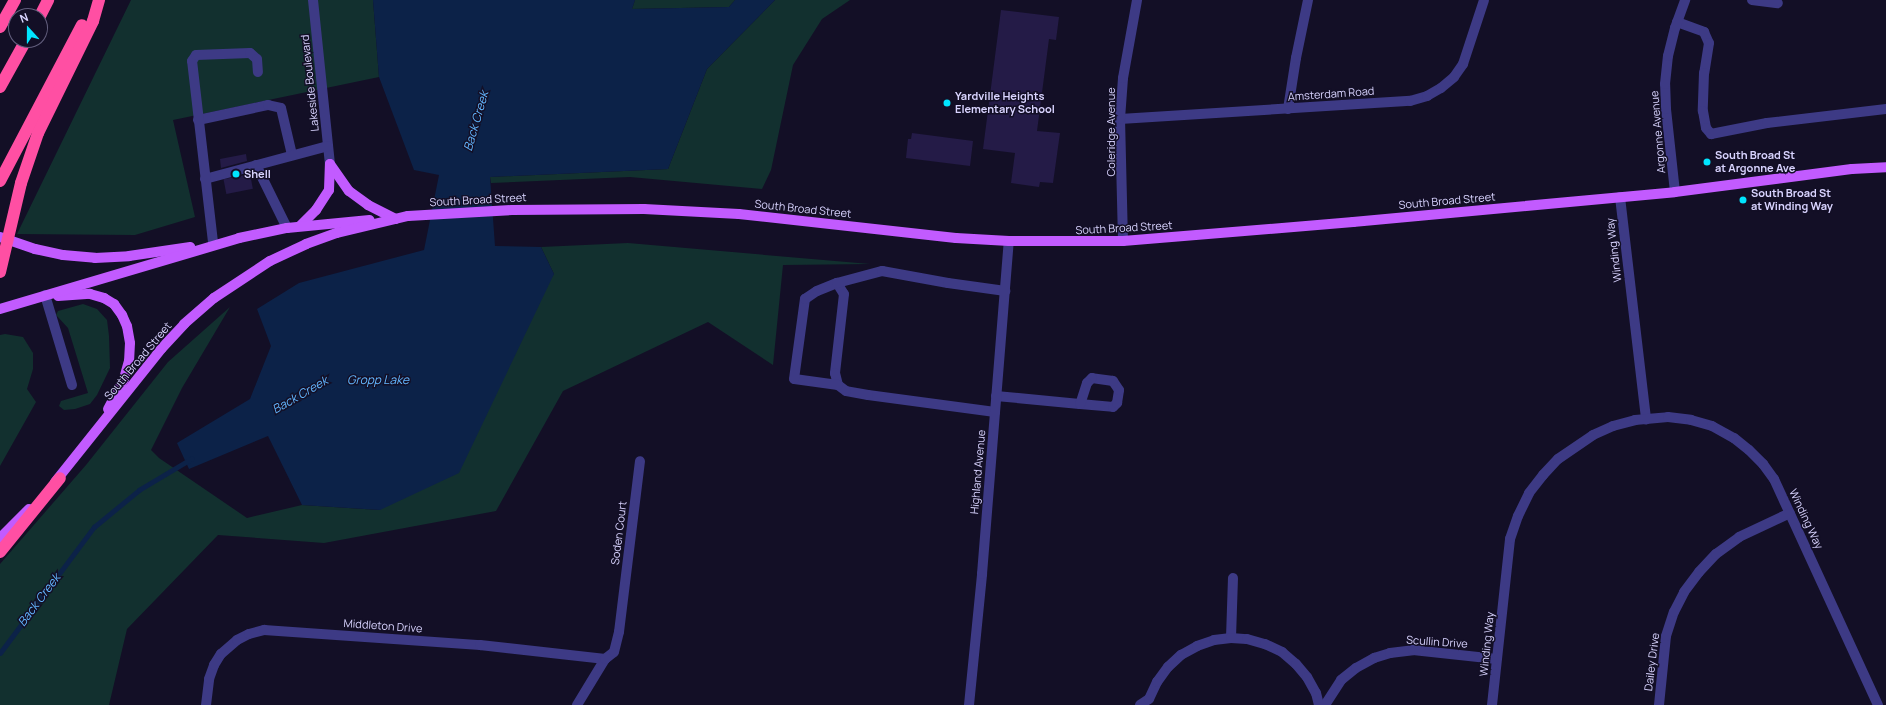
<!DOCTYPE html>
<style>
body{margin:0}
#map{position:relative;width:1886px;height:705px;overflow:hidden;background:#130f26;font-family:Manrope,sans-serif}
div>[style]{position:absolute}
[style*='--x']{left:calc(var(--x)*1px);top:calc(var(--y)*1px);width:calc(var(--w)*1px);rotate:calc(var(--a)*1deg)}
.green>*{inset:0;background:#12302f}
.water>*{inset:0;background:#0c2248}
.stream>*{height:4.5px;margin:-2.25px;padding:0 2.25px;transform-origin:2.25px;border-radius:2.25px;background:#0c2248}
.building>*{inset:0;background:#241b47;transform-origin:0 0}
.minor>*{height:10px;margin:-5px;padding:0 5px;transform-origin:5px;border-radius:5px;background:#3d3a85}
.major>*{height:10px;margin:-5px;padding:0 5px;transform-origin:5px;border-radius:5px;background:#c25bff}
.highway>*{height:12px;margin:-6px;padding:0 6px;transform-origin:6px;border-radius:6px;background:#ff4fa3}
.dots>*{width:11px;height:11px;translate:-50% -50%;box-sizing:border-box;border:2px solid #130f26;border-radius:50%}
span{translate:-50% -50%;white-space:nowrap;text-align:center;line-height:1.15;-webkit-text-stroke:3px #130f26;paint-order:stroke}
.street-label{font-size:11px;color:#d9d4ff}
.poi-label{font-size:11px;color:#d9d4ff;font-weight:700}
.left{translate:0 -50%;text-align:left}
.water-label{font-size:12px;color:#62b6ff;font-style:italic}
.north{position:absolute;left:8px;top:8px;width:40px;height:40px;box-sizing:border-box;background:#130f26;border:1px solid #625e7d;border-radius:50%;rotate:339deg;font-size:11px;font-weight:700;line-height:16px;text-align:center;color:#d9d4ff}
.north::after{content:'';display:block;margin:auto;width:14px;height:18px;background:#00e5ff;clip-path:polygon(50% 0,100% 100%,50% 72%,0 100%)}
</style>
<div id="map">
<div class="green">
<i style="clip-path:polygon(131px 0,373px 0,379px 77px,173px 120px,195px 217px,135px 235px,17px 234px)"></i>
<i style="clip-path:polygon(635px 0,735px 0,729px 7px,632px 9px)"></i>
<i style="clip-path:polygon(775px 0,850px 0,822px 19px,793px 65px,771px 170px,762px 189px,630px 177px,491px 183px,490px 177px,668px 169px,707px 69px)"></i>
<i style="clip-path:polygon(628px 243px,870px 264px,783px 265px,773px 365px,708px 322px,563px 391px,496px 511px,324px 543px,218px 535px,127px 629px,109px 705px,0 705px,0 564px,86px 465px,168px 362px,230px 307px,182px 388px,151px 450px,159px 458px,247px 518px,302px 505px,380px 510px,554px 274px,541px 247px)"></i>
<i style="clip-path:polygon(83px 304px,97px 309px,107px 320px,109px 336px,110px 368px,97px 395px,90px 404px,75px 409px,64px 410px,59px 406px,61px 401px,88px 393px,68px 328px,56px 315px,58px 311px)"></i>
<i style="clip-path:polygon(5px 334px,23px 337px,33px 353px,33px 369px,27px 389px,36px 402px,0 466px,0 335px)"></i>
</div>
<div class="water">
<i style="clip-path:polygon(373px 0,635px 0,632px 9px,729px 7px,735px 0,775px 0,707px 69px,668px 169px,490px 177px,495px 246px,541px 247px,554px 274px,459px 473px,380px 510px,302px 505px,268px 436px,189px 469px,177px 443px,250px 399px,271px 346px,257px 309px,299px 283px,424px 250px,439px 175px,414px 170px,379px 77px)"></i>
</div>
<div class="stream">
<i style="--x:0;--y:653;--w:157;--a:-53.3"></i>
<i style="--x:94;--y:527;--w:58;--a:-39.4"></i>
<i style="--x:139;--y:490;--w:61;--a:-30.8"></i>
</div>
<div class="building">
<i style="clip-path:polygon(1001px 10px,1059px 17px,1056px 40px,1049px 39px,1037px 131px,1060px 133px,1053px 183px,1040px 182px,1039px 187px,1011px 183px,1015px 153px,983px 149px)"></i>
<i style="clip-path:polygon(912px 133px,973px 141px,970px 166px,906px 158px,908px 139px,911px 139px)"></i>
<i style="clip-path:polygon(246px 154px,247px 161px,221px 168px,220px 159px)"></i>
<i style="left:250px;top:174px;width:15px;height:27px;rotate:79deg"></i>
</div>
<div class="minor">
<i style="--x:313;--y:0;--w:165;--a:84.1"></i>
<i style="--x:1752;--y:0;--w:26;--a:7"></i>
<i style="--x:1677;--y:22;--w:29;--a:20"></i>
<i style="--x:1704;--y:32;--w:12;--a:66"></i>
<i style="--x:1709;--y:43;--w:30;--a:99"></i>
<i style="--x:1704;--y:73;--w:38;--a:92"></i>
<i style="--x:1703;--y:111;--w:17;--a:80"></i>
<i style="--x:1706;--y:128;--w:8;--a:50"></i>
<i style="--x:1711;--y:134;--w:57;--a:-11.1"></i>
<i style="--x:1767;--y:123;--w:120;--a:-6.7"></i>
<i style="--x:1288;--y:109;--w:52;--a:-81.1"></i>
<i style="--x:1296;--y:58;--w:59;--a:-78.3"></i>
<i style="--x:1120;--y:119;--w:291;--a:-3.6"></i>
<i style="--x:1410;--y:101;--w:18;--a:-16"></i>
<i style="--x:1427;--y:96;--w:16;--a:-30"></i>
<i style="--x:1441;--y:88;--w:17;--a:-40"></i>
<i style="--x:1454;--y:77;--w:16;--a:-55"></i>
<i style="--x:1463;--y:64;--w:67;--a:-71.8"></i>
<i style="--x:198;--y:120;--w:72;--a:-12.1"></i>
<i style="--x:268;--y:105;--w:13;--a:13"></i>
<i style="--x:281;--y:108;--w:48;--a:76.8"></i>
<i style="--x:256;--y:165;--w:70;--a:63.8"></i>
<i style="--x:205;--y:179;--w:127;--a:-15"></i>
<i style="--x:1675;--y:192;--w:83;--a:-96.2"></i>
<i style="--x:1666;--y:109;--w:25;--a:-92"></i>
<i style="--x:1665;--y:84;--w:28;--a:-84"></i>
<i style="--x:1668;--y:56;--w:29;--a:-76"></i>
<i style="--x:1675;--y:28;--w:30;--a:-70"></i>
<i style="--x:1620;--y:197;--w:224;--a:83.3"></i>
<i style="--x:1123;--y:241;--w:122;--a:-91.4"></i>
<i style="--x:1120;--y:119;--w:41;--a:-85.8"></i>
<i style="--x:1123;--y:78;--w:79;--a:-79.8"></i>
<i style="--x:213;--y:242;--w:182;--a:-96.6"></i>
<i style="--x:192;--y:61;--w:7;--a:-56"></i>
<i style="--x:196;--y:55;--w:54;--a:-2.1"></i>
<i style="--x:250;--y:53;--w:9;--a:41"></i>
<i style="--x:257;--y:59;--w:13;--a:86"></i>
<i style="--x:837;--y:283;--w:13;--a:58"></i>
<i style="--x:844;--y:294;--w:80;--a:96.5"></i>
<i style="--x:835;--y:373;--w:12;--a:76"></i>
<i style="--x:45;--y:295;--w:94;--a:73.3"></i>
<i style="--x:996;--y:396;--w:84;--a:5.4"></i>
<i style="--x:1080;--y:404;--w:33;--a:5"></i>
<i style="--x:1113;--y:407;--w:6;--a:-45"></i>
<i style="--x:1117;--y:403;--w:13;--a:-81"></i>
<i style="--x:1119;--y:390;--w:11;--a:-124"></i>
<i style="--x:1113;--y:381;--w:21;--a:-172"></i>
<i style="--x:1092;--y:378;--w:7;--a:135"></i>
<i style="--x:1087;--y:383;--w:22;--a:108"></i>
<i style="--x:995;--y:412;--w:128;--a:-172.4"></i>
<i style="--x:868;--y:395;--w:22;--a:-170"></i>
<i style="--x:846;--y:391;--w:10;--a:-143"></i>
<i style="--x:838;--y:385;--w:44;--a:-172.2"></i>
<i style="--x:794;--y:379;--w:81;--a:-82.2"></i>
<i style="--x:805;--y:299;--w:14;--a:-34"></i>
<i style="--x:817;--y:291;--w:22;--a:-22"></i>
<i style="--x:837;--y:283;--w:47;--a:-14.9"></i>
<i style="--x:882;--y:271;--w:67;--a:10.3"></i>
<i style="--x:948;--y:283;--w:58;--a:8"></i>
<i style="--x:1231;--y:638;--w:60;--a:-88.1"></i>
<i style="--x:206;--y:705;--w:26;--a:-83"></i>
<i style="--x:209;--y:679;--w:15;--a:-70"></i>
<i style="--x:214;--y:665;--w:13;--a:-58"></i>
<i style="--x:221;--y:654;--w:21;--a:-41"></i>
<i style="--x:237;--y:640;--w:13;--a:-27"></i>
<i style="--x:249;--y:634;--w:16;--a:-15"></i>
<i style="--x:264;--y:630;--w:217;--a:4"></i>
<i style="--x:480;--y:645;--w:126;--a:6.4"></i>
<i style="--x:577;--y:705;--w:54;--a:-58.7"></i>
<i style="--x:605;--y:659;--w:11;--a:-38"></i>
<i style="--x:614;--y:652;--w:21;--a:-76"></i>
<i style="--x:619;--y:632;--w:172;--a:-83"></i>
<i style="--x:969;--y:705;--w:132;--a:-84.3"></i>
<i style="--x:982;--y:574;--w:334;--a:-85.4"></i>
<i style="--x:1140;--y:705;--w:11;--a:-34"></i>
<i style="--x:1149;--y:699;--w:19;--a:-65"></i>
<i style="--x:1157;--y:682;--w:19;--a:-54"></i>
<i style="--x:1168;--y:667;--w:18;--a:-43"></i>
<i style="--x:1181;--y:655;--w:18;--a:-29"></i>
<i style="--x:1197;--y:646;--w:18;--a:-19"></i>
<i style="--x:1214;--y:640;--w:17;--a:-7"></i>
<i style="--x:1231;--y:638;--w:16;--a:4"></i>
<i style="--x:1247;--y:639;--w:19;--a:16"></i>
<i style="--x:1265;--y:644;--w:19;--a:25"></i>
<i style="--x:1282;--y:652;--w:18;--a:41"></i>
<i style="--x:1296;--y:664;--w:17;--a:50"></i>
<i style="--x:1307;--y:677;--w:18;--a:61"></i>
<i style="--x:1316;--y:693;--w:12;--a:76"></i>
<i style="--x:1325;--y:705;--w:30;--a:-57"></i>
<i style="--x:1341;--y:680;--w:19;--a:-39"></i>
<i style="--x:1356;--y:668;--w:21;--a:-29"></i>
<i style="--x:1374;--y:658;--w:17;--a:-17"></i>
<i style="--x:1390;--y:653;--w:23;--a:-7"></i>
<i style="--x:1413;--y:650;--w:84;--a:6.1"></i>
<i style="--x:1492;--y:705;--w:167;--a:-83.8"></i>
<i style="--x:1510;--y:539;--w:24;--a:-71"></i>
<i style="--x:1518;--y:516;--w:25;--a:-64"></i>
<i style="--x:1529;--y:493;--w:23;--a:-52"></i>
<i style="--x:1543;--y:475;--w:22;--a:-47"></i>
<i style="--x:1558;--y:459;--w:42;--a:-34.4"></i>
<i style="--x:1593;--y:435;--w:22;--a:-24"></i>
<i style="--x:1613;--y:426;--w:23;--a:-15"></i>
<i style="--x:1635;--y:420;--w:33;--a:-5"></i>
<i style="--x:1668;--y:417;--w:23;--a:7"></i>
<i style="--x:1691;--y:420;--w:22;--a:16"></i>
<i style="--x:1712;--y:426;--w:25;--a:29"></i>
<i style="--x:1734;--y:438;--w:19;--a:39"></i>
<i style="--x:1749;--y:450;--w:20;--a:45"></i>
<i style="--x:1763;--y:464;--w:19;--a:54"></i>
<i style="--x:1774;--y:479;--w:249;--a:65.3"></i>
<i style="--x:1659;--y:705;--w:69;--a:-84.2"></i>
<i style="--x:1666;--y:636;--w:25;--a:-72"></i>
<i style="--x:1674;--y:612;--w:22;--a:-63"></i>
<i style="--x:1684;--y:592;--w:25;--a:-53"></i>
<i style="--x:1699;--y:572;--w:25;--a:-47"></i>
<i style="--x:1716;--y:554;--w:29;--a:-36"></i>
<i style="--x:1739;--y:537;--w:56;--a:-25.2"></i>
</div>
<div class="major">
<i style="--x:330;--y:164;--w:33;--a:55"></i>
<i style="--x:349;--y:191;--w:24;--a:36"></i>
<i style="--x:368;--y:205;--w:31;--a:27"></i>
<i style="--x:300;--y:226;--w:23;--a:-45"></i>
<i style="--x:316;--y:210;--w:24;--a:-57"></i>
<i style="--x:329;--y:190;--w:26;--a:-88"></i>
<i style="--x:0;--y:237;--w:37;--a:19"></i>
<i style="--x:35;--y:249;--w:29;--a:12"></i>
<i style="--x:63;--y:255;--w:32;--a:5"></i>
<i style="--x:95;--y:258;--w:34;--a:-3"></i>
<i style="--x:129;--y:256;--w:62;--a:-8.4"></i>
<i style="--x:58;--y:296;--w:32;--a:-4"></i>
<i style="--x:90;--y:294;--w:15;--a:16"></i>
<i style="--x:104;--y:298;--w:12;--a:31"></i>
<i style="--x:114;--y:304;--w:14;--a:54"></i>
<i style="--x:122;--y:315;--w:12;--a:66"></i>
<i style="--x:127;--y:326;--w:17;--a:80"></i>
<i style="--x:130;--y:343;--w:18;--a:93"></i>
<i style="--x:129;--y:361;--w:19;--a:106"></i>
<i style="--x:124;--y:379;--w:34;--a:118"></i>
<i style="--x:0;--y:309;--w:249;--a:-16.5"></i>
<i style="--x:239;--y:238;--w:49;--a:-11.8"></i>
<i style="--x:287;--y:228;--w:83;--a:-5.5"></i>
<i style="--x:55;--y:482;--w:171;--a:-51.4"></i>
<i style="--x:162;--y:348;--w:33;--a:-47"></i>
<i style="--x:184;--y:324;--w:40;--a:-41"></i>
<i style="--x:214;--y:298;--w:67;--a:-33.5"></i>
<i style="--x:270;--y:261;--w:40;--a:-25"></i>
<i style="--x:306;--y:244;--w:33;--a:-20"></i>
<i style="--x:337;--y:233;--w:73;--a:-13.5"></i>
<i style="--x:408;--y:216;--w:104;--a:-3.3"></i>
<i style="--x:512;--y:210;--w:132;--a:-0.4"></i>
<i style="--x:644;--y:209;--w:95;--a:3"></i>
<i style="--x:739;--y:214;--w:218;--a:6.3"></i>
<i style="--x:956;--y:238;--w:53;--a:3.2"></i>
<i style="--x:1009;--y:241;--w:114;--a:0"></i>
<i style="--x:1123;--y:241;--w:231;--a:-4.7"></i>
<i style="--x:1353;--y:222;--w:323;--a:-5.3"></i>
<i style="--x:1675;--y:192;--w:178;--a:-7.4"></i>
<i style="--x:1852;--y:169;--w:34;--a:-3"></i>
<i style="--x:0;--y:538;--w:41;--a:-45"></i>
</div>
<div class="highway">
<i style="--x:40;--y:16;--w:18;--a:-63"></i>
<i style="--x:0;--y:27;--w:31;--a:-61"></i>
<i style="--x:0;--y:87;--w:54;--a:-61"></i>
<i style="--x:0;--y:181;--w:176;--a:-62.3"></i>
<i style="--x:0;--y:272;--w:91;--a:-76.7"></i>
<i style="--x:21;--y:183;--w:53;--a:-71.2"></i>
<i style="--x:38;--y:133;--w:125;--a:-63.8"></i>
<i style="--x:93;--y:21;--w:22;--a:-74"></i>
<i style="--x:0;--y:552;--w:95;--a:-51"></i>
</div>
<div class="dots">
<i style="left:947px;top:103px;background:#00e5ff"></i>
<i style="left:1707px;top:162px;background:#00e5ff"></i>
<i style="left:236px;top:174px;background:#00e5ff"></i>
<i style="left:1743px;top:200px;background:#00e5ff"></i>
</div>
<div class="street-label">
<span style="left:310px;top:83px;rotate:-96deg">Lakeside Boulevard</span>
<span style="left:1331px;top:94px;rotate:-4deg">Amsterdam Road</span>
<span style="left:1111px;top:132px;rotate:-90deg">Coleridge Avenue</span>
<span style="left:1658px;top:132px;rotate:-95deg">Argonne Avenue</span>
<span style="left:478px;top:200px;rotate:-3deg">South Broad Street</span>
<span style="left:1447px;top:201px;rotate:-5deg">South Broad Street</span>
<span style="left:803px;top:209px;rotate:6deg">South Broad Street</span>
<span style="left:1124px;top:228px;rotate:-3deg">South Broad Street</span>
<span style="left:1614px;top:250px;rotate:-97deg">Winding Way</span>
<span style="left:138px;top:361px;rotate:-50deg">South Broad Street</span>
<span style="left:978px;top:472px;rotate:-85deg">Highland Avenue</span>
<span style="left:1806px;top:519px;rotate:65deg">Winding Way</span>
<span style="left:619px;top:533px;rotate:-83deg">Soden Court</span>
<span style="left:383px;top:626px;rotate:4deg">Middleton Drive</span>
<span style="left:1437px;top:642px;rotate:4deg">Scullin Drive</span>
<span style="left:1487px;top:644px;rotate:-84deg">Winding Way</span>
<span style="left:1652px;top:662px;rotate:-83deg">Dailey Drive</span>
</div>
<div class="poi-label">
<span class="left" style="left:955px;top:103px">Yardville Heights<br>Elementary School</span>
<span class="left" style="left:1715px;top:162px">South Broad St<br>at Argonne Ave</span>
<span class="left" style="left:244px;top:174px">Shell</span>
<span class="left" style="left:1751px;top:200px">South Broad St<br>at Winding Way</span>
</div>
<div class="water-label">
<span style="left:476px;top:121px;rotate:-74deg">Back Creek</span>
<span style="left:378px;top:380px">Gropp Lake</span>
<span style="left:300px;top:395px;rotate:-30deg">Back Creek</span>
<span style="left:39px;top:600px;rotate:-53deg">Back Creek</span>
</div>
<div class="north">N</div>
</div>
